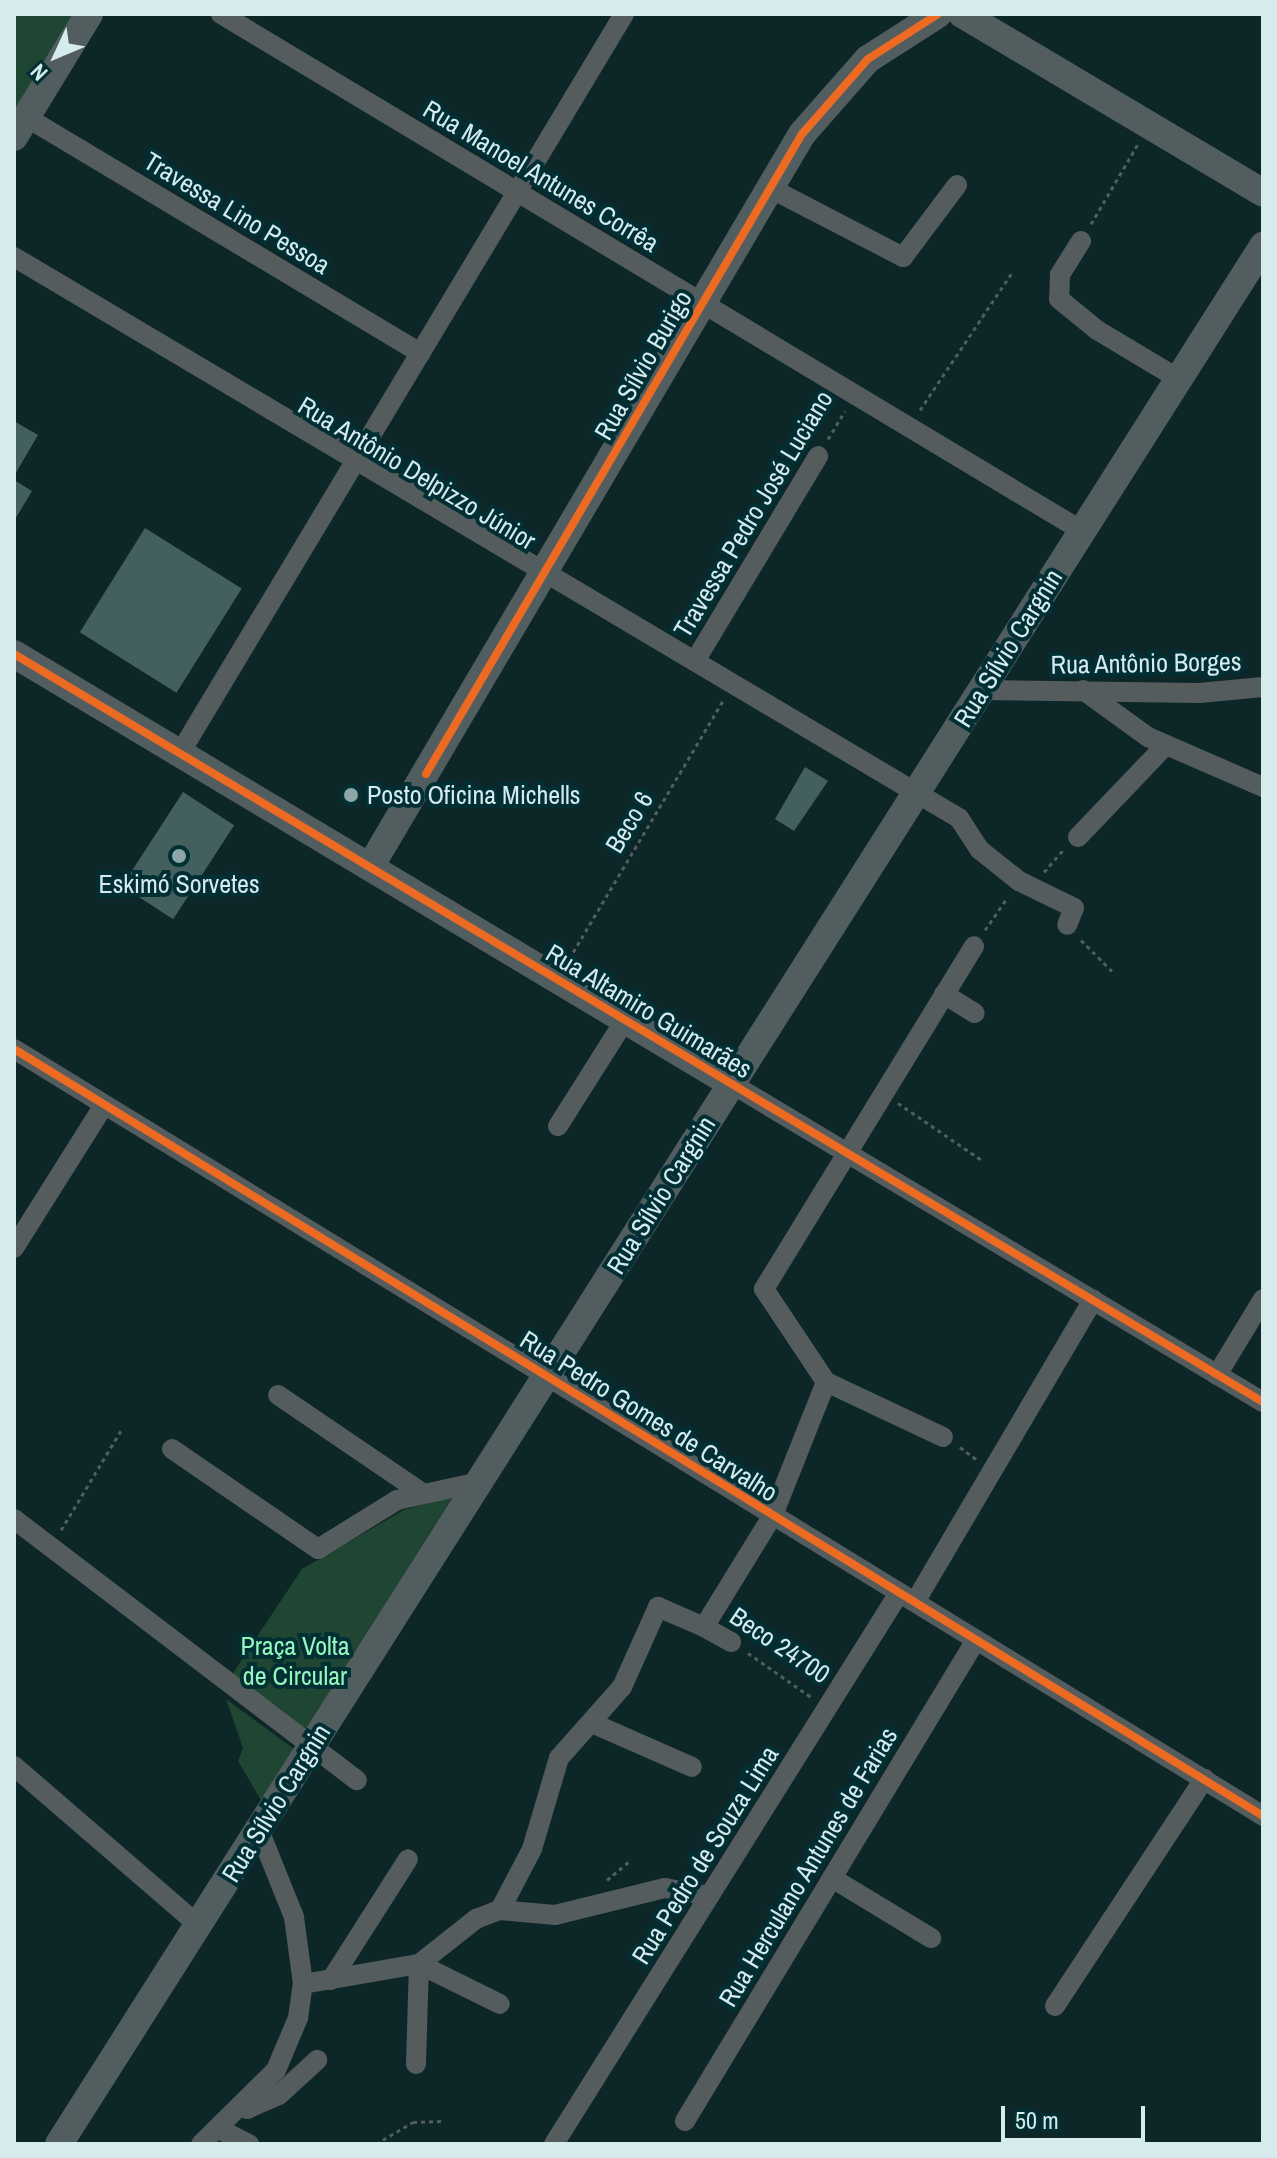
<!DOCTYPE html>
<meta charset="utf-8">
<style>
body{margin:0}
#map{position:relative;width:1277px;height:2158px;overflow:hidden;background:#0d2628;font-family:"Archivo Narrow",sans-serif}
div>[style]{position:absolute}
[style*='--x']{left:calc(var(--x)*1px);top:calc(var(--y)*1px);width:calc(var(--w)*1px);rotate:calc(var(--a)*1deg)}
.green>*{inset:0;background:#1f4632}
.building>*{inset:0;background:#43605e;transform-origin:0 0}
.path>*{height:3px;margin-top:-1.5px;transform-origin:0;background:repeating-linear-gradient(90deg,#535d60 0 4px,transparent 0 8px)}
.street>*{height:20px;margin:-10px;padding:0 10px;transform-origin:10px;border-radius:10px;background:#545c5e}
.secondary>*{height:28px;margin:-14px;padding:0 14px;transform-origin:14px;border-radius:14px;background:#525d60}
.cycleway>*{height:8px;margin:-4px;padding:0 4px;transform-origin:4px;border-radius:4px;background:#ed6a23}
.dots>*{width:22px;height:22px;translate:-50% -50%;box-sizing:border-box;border:4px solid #012f34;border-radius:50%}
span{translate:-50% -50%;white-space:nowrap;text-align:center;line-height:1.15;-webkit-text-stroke:8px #012f34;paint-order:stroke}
.street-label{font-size:26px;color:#d5ebed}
.poi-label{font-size:26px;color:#d5ebed}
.left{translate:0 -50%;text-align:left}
.park-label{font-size:26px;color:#96f7be}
.frame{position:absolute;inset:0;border:16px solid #d5ebed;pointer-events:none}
.north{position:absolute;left:16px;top:16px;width:80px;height:80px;-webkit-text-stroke:6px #012f34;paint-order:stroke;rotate:226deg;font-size:22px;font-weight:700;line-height:32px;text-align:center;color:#d5ebed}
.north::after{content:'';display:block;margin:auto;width:28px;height:36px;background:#d5ebed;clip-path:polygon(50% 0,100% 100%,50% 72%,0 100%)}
.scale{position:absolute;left:1001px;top:2106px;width:144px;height:36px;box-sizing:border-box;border:4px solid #d5ebed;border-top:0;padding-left:10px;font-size:24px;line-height:28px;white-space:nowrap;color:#d5ebed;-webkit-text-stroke:6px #012f34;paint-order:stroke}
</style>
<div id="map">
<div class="green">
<i style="clip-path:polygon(14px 14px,74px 14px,14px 114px)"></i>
<i style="clip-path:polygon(453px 1496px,304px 1732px,231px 1676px,302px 1569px,404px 1510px)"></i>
<i style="clip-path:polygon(226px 1699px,294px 1749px,261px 1800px,238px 1761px,243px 1748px)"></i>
</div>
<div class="building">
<i style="clip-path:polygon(14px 421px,38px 435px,14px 476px)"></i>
<i style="clip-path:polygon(14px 480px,32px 491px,14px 521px)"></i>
<i style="left:145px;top:528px;width:114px;height:123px;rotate:32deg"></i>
<i style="clip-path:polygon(805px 767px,828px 781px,794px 831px,775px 819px)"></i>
<i style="left:183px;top:792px;width:61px;height:112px;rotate:33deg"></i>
</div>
<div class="path">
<i style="--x:1091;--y:224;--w:93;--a:-59.6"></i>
<i style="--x:920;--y:410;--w:164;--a:-56.2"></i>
<i style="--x:828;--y:439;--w:33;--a:-59"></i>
<i style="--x:1044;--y:872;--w:29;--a:-49"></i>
<i style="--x:985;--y:930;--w:40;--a:-55.1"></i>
<i style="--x:1081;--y:940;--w:48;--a:45"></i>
<i style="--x:569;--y:959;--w:300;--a:-59.2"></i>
<i style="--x:898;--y:1103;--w:103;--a:34.3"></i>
<i style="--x:960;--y:1447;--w:21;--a:37"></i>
<i style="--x:61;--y:1530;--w:118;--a:-58.9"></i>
<i style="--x:748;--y:1653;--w:77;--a:34.9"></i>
<i style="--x:607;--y:1880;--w:30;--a:-40"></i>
<i style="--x:376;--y:2144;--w:43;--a:-30.7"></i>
<i style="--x:413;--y:2122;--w:31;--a:-2"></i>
</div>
<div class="street">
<i style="--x:221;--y:14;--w:1004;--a:30.98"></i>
<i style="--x:26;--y:117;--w:460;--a:30.9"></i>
<i style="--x:770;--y:188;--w:150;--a:27.4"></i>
<i style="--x:903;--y:257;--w:90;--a:-53.1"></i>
<i style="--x:1081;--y:241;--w:40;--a:122"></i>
<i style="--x:1060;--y:275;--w:24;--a:92"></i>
<i style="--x:1059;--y:299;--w:49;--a:39.2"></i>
<i style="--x:1097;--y:330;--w:96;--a:30.9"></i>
<i style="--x:14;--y:257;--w:1099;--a:30.7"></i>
<i style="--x:959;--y:818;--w:38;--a:57"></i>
<i style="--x:980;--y:850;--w:50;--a:38.5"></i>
<i style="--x:1019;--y:881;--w:61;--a:26.1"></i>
<i style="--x:1074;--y:908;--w:18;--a:112"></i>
<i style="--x:695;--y:661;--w:239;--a:-59"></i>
<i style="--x:981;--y:690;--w:218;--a:0.8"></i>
<i style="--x:1199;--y:693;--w:64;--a:-5.4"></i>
<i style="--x:1083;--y:690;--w:80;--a:35.9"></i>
<i style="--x:1148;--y:737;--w:125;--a:23.5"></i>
<i style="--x:180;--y:753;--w:862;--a:-59"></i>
<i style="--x:1078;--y:837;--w:127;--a:-46.3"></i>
<i style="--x:944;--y:994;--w:36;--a:32"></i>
<i style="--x:14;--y:1049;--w:1466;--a:31.55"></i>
<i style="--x:732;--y:1084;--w:619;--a:30.92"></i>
<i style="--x:558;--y:1126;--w:125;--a:-57.7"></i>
<i style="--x:14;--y:1248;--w:169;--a:-57.8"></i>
<i style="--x:1217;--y:1375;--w:89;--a:-58.8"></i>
<i style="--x:278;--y:1395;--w:171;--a:34.2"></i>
<i style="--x:943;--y:1437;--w:129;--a:-154.8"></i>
<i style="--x:826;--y:1382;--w:112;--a:-123.7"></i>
<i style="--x:764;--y:1289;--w:402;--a:-58.5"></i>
<i style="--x:172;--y:1449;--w:177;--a:34.4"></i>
<i style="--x:318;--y:1549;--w:93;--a:-31.8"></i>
<i style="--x:397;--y:1500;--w:84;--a:-12.4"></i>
<i style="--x:14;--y:1519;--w:431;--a:37.3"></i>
<i style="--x:915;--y:1602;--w:351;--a:-59.5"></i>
<i style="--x:704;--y:1627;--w:31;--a:29"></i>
<i style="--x:592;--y:1723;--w:109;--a:23.7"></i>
<i style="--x:14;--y:1766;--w:243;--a:40.8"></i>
<i style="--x:832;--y:1878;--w:116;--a:31.2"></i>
<i style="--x:500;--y:1910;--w:69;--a:-62.3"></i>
<i style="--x:532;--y:1849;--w:95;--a:-73.5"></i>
<i style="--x:559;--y:1758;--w:95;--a:-48.4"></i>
<i style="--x:622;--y:1687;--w:88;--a:-65.8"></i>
<i style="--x:658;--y:1607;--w:50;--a:23.5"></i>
<i style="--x:704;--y:1627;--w:132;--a:-58.4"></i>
<i style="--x:773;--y:1515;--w:143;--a:-68.3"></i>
<i style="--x:331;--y:1980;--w:143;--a:-57.5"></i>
<i style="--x:303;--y:1984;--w:118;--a:-9.8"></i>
<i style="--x:419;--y:1964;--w:73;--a:-38.3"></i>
<i style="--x:476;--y:1919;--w:26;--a:-21"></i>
<i style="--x:500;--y:1910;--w:55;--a:5.2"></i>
<i style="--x:555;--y:1915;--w:113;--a:-13.8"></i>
<i style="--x:665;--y:1888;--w:45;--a:10.3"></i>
<i style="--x:1055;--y:2006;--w:272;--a:-56.7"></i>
<i style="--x:416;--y:2064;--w:100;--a:-88.3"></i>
<i style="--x:419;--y:1964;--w:90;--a:26.3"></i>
<i style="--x:247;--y:2109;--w:35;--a:-24"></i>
<i style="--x:279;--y:2095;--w:52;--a:-42.6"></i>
<i style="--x:685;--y:2121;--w:562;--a:-58.83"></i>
<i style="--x:219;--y:2129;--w:34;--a:27"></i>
<i style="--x:201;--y:2144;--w:105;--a:-44.6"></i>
<i style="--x:276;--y:2070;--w:56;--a:-67.1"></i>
<i style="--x:298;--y:2018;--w:34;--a:-82"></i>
<i style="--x:303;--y:1984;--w:68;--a:-97.7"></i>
<i style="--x:294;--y:1917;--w:94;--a:-111.9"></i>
<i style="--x:554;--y:2144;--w:650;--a:-57.95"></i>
</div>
<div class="secondary">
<i style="--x:962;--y:14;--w:350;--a:30.7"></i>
<i style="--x:14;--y:137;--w:144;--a:-58.6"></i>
<i style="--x:14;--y:654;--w:837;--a:30.92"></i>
<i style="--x:370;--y:867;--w:851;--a:-59.49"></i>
<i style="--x:802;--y:134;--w:100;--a:-48.7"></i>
<i style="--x:868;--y:59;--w:83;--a:-32.7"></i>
<i style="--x:59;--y:2144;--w:2248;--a:-57.61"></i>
</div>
<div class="cycleway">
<i style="--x:14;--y:654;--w:1456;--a:30.92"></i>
<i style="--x:426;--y:774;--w:742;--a:-59.57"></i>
<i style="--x:802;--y:134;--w:100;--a:-48.7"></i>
<i style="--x:868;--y:59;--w:83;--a:-32.7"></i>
<i style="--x:14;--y:1049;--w:1466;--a:31.55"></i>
</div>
<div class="dots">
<i style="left:351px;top:795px;background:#8fa6a8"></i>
<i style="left:179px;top:856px;background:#8fa6a8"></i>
</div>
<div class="street-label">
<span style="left:541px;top:176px;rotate:31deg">Rua Manoel Antunes Corrêa</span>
<span style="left:237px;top:213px;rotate:31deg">Travessa Lino Pessoa</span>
<span style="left:643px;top:365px;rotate:-60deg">Rua Sílvio Burigo</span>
<span style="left:417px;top:473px;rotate:31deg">Rua Antônio Delpizzo Júnior</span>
<span style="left:753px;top:514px;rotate:-59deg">Travessa Pedro José Luciano</span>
<span style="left:1008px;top:648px;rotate:-58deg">Rua Sílvio Cargnin</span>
<span style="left:1146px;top:663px;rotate:-1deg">Rua Antônio Borges</span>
<span style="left:629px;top:822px;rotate:-59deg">Beco 6</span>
<span style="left:649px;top:1011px;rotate:31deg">Rua Altamiro Guimarães</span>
<span style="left:661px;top:1195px;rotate:-58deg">Rua Sílvio Cargnin</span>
<span style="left:649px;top:1416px;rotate:32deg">Rua Pedro Gomes de Carvalho</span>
<span style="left:780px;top:1645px;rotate:34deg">Beco 24700</span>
<span style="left:276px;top:1803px;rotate:-58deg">Rua Sílvio Cargnin</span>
<span style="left:705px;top:1855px;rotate:-58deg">Rua Pedro de Souza Lima</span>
<span style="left:808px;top:1867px;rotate:-59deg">Rua Herculano Antunes de Farias</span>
</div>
<div class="poi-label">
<span class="left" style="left:367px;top:795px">Posto Oficina Michells</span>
<span style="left:179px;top:884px">Eskimó Sorvetes</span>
</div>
<div class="park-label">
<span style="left:295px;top:1661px">Praça Volta<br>de Circular</span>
</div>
<div class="frame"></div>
<div class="north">N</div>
<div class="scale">50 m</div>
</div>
